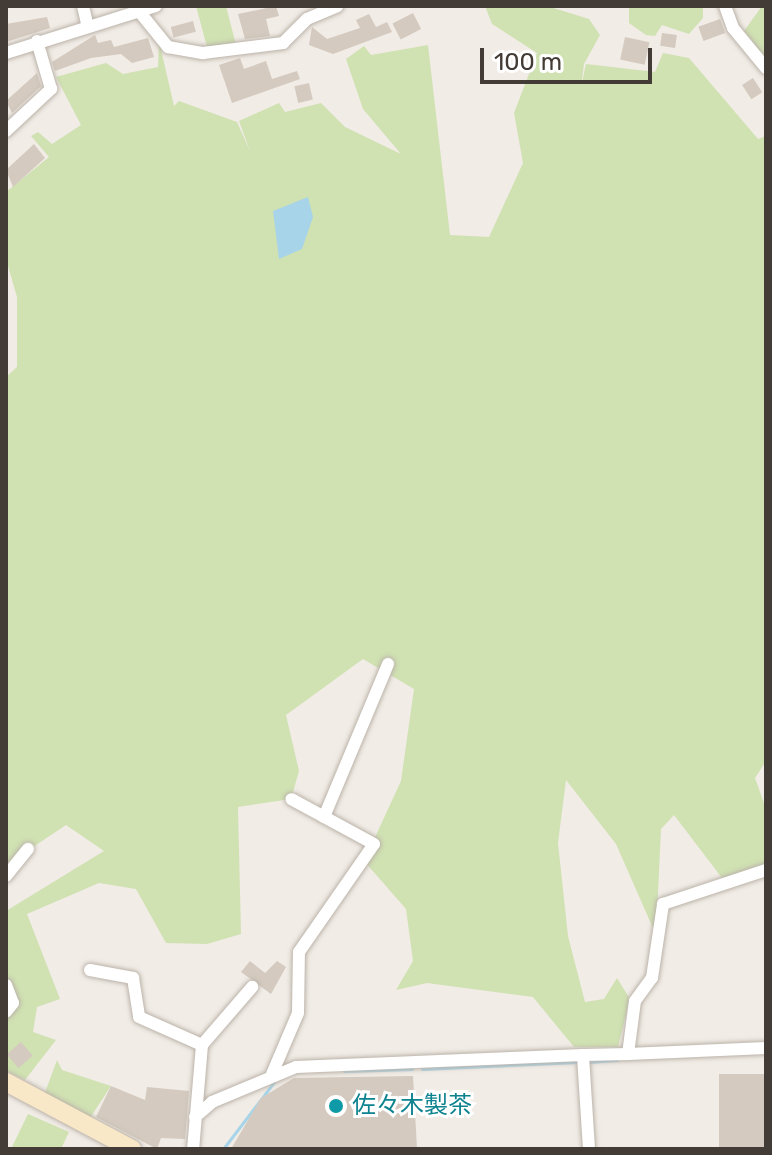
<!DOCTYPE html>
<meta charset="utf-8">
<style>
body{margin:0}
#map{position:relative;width:772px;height:1155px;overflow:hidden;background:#f1ece6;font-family:Rubik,"Noto Sans JP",sans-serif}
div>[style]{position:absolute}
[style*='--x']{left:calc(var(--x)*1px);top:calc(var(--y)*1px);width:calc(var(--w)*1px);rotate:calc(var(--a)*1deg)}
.green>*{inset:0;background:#d0e1b2}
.water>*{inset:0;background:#a7d4e8}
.stream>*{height:3px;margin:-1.5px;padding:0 1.5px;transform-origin:1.5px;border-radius:1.5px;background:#a7d4e8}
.building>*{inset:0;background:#d4cabf;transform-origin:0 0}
.roads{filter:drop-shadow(0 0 2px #bbb3a9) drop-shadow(0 0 2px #bbb3a9)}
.minor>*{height:12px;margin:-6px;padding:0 6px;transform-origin:6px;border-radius:6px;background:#fff}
.secondary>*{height:18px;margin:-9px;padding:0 9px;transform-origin:9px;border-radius:9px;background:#f9e8c8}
.dots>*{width:22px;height:22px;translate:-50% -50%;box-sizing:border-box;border:4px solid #fff;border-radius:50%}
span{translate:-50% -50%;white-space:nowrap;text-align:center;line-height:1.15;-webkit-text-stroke:6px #fff;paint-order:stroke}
.culture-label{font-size:24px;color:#0d838f}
.left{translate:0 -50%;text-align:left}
.frame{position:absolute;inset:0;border:8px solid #433c36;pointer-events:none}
.scale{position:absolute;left:480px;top:48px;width:172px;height:36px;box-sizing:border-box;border:4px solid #433c36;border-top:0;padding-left:10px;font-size:24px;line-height:28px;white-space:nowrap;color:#433c36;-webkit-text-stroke:6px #fff;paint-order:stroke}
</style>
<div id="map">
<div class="green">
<i style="clip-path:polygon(196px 6px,226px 6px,236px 45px,207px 47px)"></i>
<i style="clip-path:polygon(485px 6px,547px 6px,589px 19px,600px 35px,584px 64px,581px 87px,586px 64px,655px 72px,663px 53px,689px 58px,758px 139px,766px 136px,766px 761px,755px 778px,766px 809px,766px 869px,722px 878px,674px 815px,661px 829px,656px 935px,616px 844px,566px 780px,558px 843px,568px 936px,585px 1002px,604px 999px,617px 978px,630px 999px,618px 1047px,574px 1047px,533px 997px,427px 983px,396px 990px,413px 961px,406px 909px,364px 861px,401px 781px,414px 689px,363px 659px,286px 715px,299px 771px,291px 799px,238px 807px,241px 934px,207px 944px,166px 943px,136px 889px,99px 883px,27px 914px,60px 999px,37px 1007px,33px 1032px,56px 1040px,25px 1080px,6px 1071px,6px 1018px,17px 998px,6px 978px,6px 911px,104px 851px,66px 825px,6px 865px,6px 377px,17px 367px,17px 297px,6px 259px,6px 192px,49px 157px,31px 136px,38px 132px,52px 144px,81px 125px,56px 77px,106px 63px,123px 74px,158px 67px,159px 41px,174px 106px,179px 101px,237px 122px,250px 151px,239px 121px,279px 103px,285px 112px,321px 103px,345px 127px,401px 154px,363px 109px,346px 59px,364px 46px,371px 55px,428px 45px,450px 235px,489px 237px,523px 163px,514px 113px,537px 53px,492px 24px)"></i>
<i style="clip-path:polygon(629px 6px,703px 6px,703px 18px,689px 34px,662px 25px,655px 36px,646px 35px,629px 23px)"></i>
<i style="clip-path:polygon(762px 6px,766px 6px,766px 60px,744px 31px)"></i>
<i style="clip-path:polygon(57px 1060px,62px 1070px,111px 1086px,90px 1118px,44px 1095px)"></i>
<i style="clip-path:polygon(28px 1114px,69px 1132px,61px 1149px,11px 1149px)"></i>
</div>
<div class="water">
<i style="clip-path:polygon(308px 197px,313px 217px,302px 249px,279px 259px,273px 211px)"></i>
</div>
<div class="stream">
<i style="--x:589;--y:1062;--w:28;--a:-4"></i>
<i style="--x:422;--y:1069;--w:156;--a:-2.6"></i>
<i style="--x:344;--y:1071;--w:68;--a:-1.7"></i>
<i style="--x:223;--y:1149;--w:84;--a:-52.7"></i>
</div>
<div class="building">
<i style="clip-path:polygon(276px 6px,279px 16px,266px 19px,270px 36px,245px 39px,238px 14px)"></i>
<i style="left:413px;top:13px;width:18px;height:23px;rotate:63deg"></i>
<i style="clip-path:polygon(369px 14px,376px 27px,387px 22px,392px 32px,333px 54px,309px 45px,312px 27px,327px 39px,360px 28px,356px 20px)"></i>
<i style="clip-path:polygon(47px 17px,50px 28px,6px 42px,6px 24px)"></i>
<i style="left:720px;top:19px;width:15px;height:23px;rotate:70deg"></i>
<i style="left:193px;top:21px;width:11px;height:23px;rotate:75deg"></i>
<i style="left:662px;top:33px;width:15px;height:13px;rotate:8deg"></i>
<i style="clip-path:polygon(95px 35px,98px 43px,111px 40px,114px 47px,148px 38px,154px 57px,132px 63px,121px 54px,91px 58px,55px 71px,52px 62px)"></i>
<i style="left:625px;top:37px;width:25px;height:23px;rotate:12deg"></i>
<i style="clip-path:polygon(240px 58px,244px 69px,266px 61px,272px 79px,297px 71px,300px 79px,232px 103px,219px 65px)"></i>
<i style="clip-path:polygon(37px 73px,41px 86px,12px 113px,6px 101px)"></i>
<i style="left:753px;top:78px;width:17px;height:13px;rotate:57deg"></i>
<i style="left:309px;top:83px;width:17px;height:15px;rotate:77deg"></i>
<i style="clip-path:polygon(34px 144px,45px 158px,13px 187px,6px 170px)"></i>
<i style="clip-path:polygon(250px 961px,265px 973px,277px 961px,286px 967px,271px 994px,241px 972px)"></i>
<i style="left:21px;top:1042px;width:18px;height:19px;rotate:49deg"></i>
<i style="left:766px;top:1074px;width:75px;height:47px;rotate:90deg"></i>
<i style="clip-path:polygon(413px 1076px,417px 1149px,231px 1149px,261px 1098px,294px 1078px)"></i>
<i style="clip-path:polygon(111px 1086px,145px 1100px,147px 1087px,189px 1091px,185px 1139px,161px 1138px,157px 1149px,96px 1117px)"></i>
</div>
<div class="roads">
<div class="minor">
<i style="--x:83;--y:6;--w:18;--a:77"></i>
<i style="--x:725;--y:6;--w:23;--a:70"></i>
<i style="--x:733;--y:28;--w:52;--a:50.5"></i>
<i style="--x:138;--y:10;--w:48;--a:51"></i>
<i style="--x:168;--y:47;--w:36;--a:10"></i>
<i style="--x:203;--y:53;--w:81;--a:-7.1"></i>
<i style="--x:283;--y:43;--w:34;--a:-45"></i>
<i style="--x:307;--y:19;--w:33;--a:-23"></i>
<i style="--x:6;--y:53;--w:157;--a:-17.4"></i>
<i style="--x:6;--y:131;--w:62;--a:-43"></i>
<i style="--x:51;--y:89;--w:50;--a:-106.3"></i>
<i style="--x:324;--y:817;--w:166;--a:-67.3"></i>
<i style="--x:6;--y:876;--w:35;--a:-51"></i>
<i style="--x:90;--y:970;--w:44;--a:10.5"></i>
<i style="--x:133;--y:978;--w:39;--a:81"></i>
<i style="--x:139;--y:1017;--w:69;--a:24"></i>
<i style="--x:202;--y:1045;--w:104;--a:94.9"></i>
<i style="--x:6;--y:985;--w:19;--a:69"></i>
<i style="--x:13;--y:1003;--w:11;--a:128"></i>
<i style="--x:202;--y:1045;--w:77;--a:-49.2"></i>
<i style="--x:628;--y:1054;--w:138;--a:-2.5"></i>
<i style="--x:272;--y:1074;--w:66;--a:-66.9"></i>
<i style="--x:298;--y:1013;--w:61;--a:-89.1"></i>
<i style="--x:299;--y:952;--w:131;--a:-55.2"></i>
<i style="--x:374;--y:844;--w:94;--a:-151.5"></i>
<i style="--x:195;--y:1117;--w:23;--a:-41"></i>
<i style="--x:212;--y:1102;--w:91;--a:-22.6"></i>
<i style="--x:296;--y:1067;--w:287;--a:-2.4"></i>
<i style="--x:589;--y:1149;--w:94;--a:-93.7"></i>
<i style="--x:583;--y:1055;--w:45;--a:-1.3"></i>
<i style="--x:628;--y:1054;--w:53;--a:-82.5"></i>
<i style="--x:635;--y:1001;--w:29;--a:-54"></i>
<i style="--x:652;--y:978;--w:75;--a:-81.5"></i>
<i style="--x:663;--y:904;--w:108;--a:-18.3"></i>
</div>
<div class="secondary">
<i style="--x:6;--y:1082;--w:143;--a:28"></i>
</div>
</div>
<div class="dots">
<i style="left:336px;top:1106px;background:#0f9aa8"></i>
</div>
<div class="culture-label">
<span class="left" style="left:352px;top:1106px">佐々木製茶</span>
</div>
<div class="frame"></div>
<div class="scale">100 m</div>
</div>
